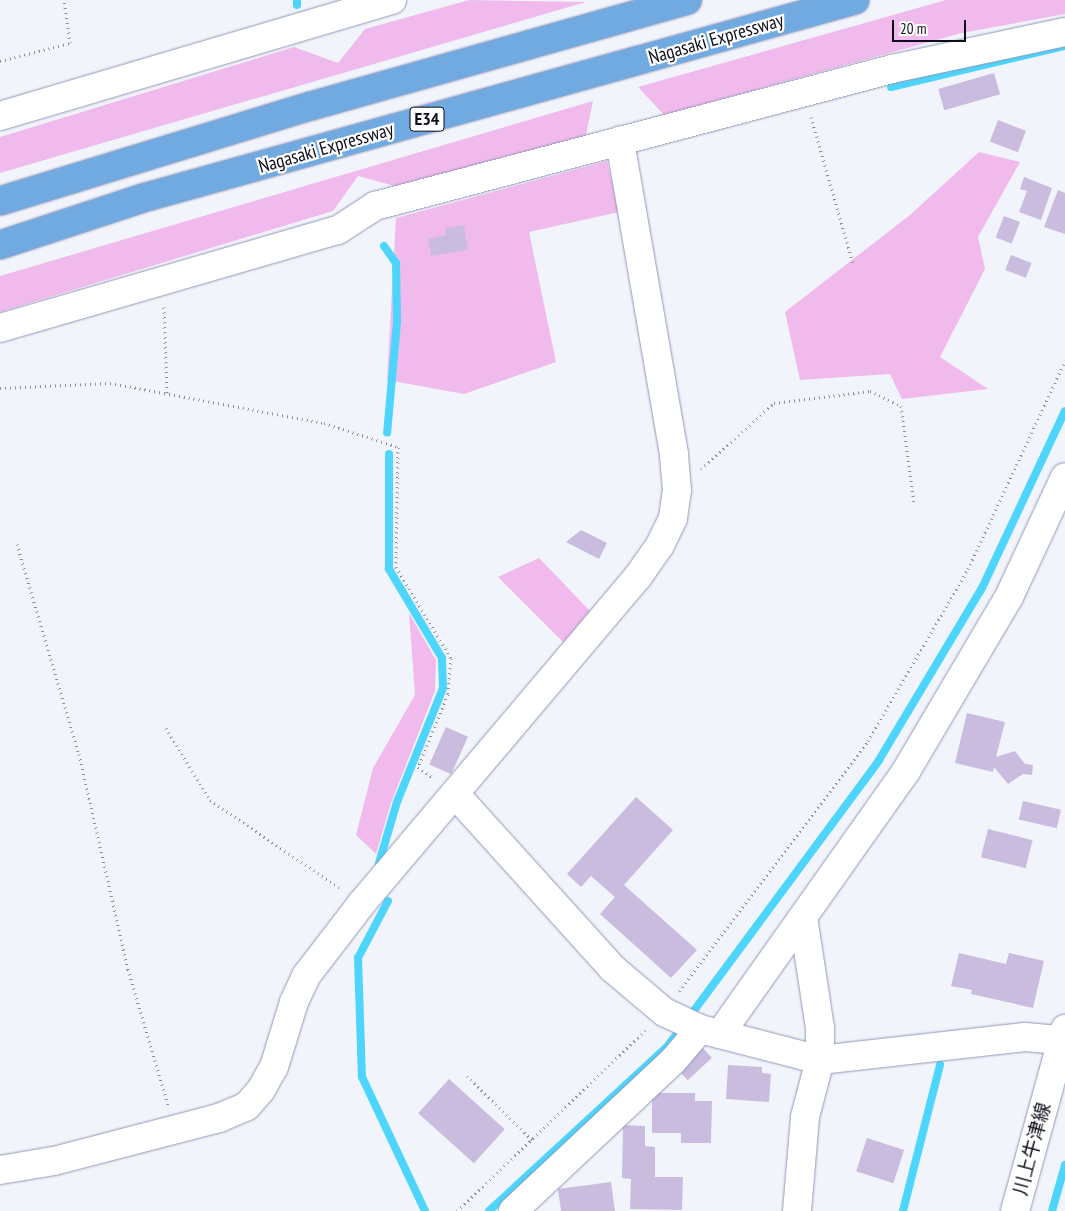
<!DOCTYPE html>
<meta charset="utf-8">
<style>
body{margin:0}
#map{position:relative;width:1065px;height:1211px;overflow:hidden;background:#f2f4fb;font-family:"PT Sans Narrow","Noto Sans JP",sans-serif}
div>[style]{position:absolute}
[style*='--x']{left:calc(var(--x)*1px);top:calc(var(--y)*1px);width:calc(var(--w)*1px);rotate:calc(var(--a)*1deg)}
.green>*{inset:0;background:#f1baec}
.stream>*{height:8px;margin:-4px;padding:0 4px;transform-origin:4px;border-radius:4px;background:#4dd5fc}
.building>*{inset:0;background:#c9bcde;transform-origin:0 0}
.path>*{height:3px;margin-top:-1.5px;transform-origin:0;background:repeating-linear-gradient(90deg,#8d8f98 0 1px,transparent 0 5px)}
.roads{filter:drop-shadow(0 0 1px #9097b8) drop-shadow(0 0 1px #9097b8)}
.minor>*{height:28px;margin:-14px;padding:0 14px;transform-origin:14px;border-radius:14px;background:#fff}
.tertiary>*{height:28px;margin:-14px;padding:0 14px;transform-origin:14px;border-radius:14px;background:#fff}
.secondary>*{height:28px;margin:-14px;padding:0 14px;transform-origin:14px;border-radius:14px;background:#fff}
.motorway>*{height:28px;margin:-14px;padding:0 14px;transform-origin:14px;border-radius:14px;background:#71aae1}
span{translate:-50% -50%;white-space:nowrap;text-align:center;line-height:1.15;-webkit-text-stroke:4.5px #fff;paint-order:stroke}
.shield-label span{padding:1px 4px;background:#fff;border:1px solid;border-radius:4px;-webkit-text-stroke-width:0}
.shield-label{font-size:18px;color:#0c0e19;font-weight:700}
.street-label{font-size:19px;color:#0c0e19}
.scale{position:absolute;left:892px;top:20px;width:74px;height:22px;box-sizing:border-box;border:2px solid #0c0e19;border-top:0;padding-left:6px;font-size:15px;line-height:18px;white-space:nowrap;color:#0c0e19;-webkit-text-stroke:4px #fff;paint-order:stroke}
</style>
<div id="map">
<div class="green">
<i style="clip-path:polygon(469px 0,586px 2px,0 173px,0 137px,294px 47px,338px 63px,365px 29px)"></i>
<i style="clip-path:polygon(946px 0,1065px 0,1065px 14px,962px 33px,664px 115px,638px 87px)"></i>
<i style="clip-path:polygon(593px 101px,585px 140px,402px 188px,358px 176px,333px 211px,0 312px,0 276px)"></i>
<i style="clip-path:polygon(979px 152px,1020px 162px,978px 237px,985px 269px,940px 357px,988px 389px,902px 399px,890px 374px,800px 380px,785px 312px,910px 215px)"></i>
<i style="clip-path:polygon(607px 161px,619px 212px,529px 232px,556px 362px,464px 394px,387px 380px,396px 218px)"></i>
<i style="clip-path:polygon(539px 558px,595px 616px,568px 647px,498px 577px)"></i>
<i style="clip-path:polygon(409px 613px,436px 660px,435px 691px,391px 803px,376px 854px,356px 835px,373px 768px,415px 695px)"></i>
</div>
<div class="stream">
<i style="--x:297;--y:0;--w:5;--a:90"></i>
<i style="--x:891;--y:87;--w:179;--a:-13.3"></i>
<i style="--x:384;--y:246;--w:21;--a:55"></i>
<i style="--x:396;--y:263;--w:59;--a:89"></i>
<i style="--x:397;--y:322;--w:111;--a:95.1"></i>
<i style="--x:379;--y:863;--w:64;--a:-73.6"></i>
<i style="--x:397;--y:802;--w:123;--a:-68"></i>
<i style="--x:443;--y:688;--w:30;--a:-92"></i>
<i style="--x:442;--y:658;--w:104;--a:-120.8"></i>
<i style="--x:389;--y:569;--w:115;--a:-90"></i>
<i style="--x:388;--y:901;--w:64;--a:117.8"></i>
<i style="--x:358;--y:958;--w:119;--a:88.1"></i>
<i style="--x:362;--y:1077;--w:148;--a:64.8"></i>
<i style="--x:489;--y:1211;--w:242;--a:-42.7"></i>
<i style="--x:667;--y:1047;--w:357;--a:-53.5"></i>
<i style="--x:879;--y:760;--w:200;--a:-59.1"></i>
<i style="--x:982;--y:588;--w:195;--a:-64.9"></i>
<i style="--x:903;--y:1211;--w:151;--a:-75.8"></i>
<i style="--x:1052;--y:1211;--w:48;--a:-74.2"></i>
</div>
<div class="building">
<i style="left:994px;top:73px;width:22px;height:58px;rotate:74deg"></i>
<i style="left:998px;top:120px;width:30px;height:23px;rotate:21deg"></i>
<i style="clip-path:polygon(1024px 177px,1052px 188px,1041px 220px,1019px 212px,1027px 191px,1020px 189px)"></i>
<i style="clip-path:polygon(1058px 190px,1065px 193px,1065px 234px,1044px 227px)"></i>
<i style="left:1004px;top:216px;width:17px;height:23px;rotate:21deg"></i>
<i style="clip-path:polygon(464px 225px,468px 250px,431px 256px,428px 239px,446px 235px,445px 228px)"></i>
<i style="left:1011px;top:255px;width:22px;height:16px;rotate:21deg"></i>
<i style="clip-path:polygon(581px 530px,607px 543px,599px 559px,566px 542px)"></i>
<i style="clip-path:polygon(967px 713px,1005px 722px,996px 757px,1015px 751px,1025px 764px,1033px 765px,1032px 775px,1023px 774px,1008px 784px,994px 767px,993px 772px,955px 763px)"></i>
<i style="left:446px;top:727px;width:24px;height:41px;rotate:24deg"></i>
<i style="clip-path:polygon(636px 797px,673px 830px,624px 885px,697px 950px,671px 978px,600px 914px,615px 897px,591px 876px,581px 887px,567px 874px)"></i>
<i style="left:1023px;top:801px;width:39px;height:19px;rotate:13deg"></i>
<i style="left:988px;top:829px;width:46px;height:29px;rotate:14deg"></i>
<i style="clip-path:polygon(959px 953px,1006px 964px,1009px 953px,1044px 961px,1033px 1008px,971px 994px,972px 990px,951px 986px)"></i>
<i style="left:701px;top:1046px;width:16px;height:33px;rotate:47deg"></i>
<i style="clip-path:polygon(728px 1065px,762px 1067px,762px 1073px,771px 1074px,769px 1102px,726px 1099px)"></i>
<i style="left:449px;top:1079px;width:75px;height:46px;rotate:42deg"></i>
<i style="clip-path:polygon(652px 1093px,695px 1093px,695px 1101px,712px 1101px,711px 1143px,681px 1143px,681px 1133px,652px 1133px)"></i>
<i style="clip-path:polygon(623px 1125px,645px 1126px,645px 1146px,655px 1147px,655px 1177px,683px 1177px,682px 1210px,630px 1209px,631px 1179px,622px 1178px)"></i>
<i style="left:867px;top:1138px;width:39px;height:35px;rotate:18deg"></i>
<i style="clip-path:polygon(611px 1182px,615px 1211px,561px 1211px,558px 1189px)"></i>
</div>
<div class="path">
<i style="--x:0;--y:61;--w:72;--a:-14.4"></i>
<i style="--x:70;--y:43;--w:43;--a:-97.9"></i>
<i style="--x:811;--y:117;--w:152;--a:74"></i>
<i style="--x:164;--y:307;--w:87;--a:88"></i>
<i style="--x:0;--y:388;--w:110;--a:-2.6"></i>
<i style="--x:110;--y:383;--w:218;--a:10.6"></i>
<i style="--x:324;--y:423;--w:78;--a:18"></i>
<i style="--x:398;--y:447;--w:120;--a:91"></i>
<i style="--x:396;--y:567;--w:106;--a:58.9"></i>
<i style="--x:451;--y:658;--w:36;--a:95"></i>
<i style="--x:448;--y:694;--w:79;--a:112.3"></i>
<i style="--x:418;--y:767;--w:19;--a:36"></i>
<i style="--x:701;--y:469;--w:98;--a:-42.1"></i>
<i style="--x:774;--y:403;--w:97;--a:-7.1"></i>
<i style="--x:870;--y:391;--w:34;--a:26"></i>
<i style="--x:901;--y:406;--w:98;--a:82.4"></i>
<i style="--x:17;--y:544;--w:219;--a:73.6"></i>
<i style="--x:79;--y:754;--w:221;--a:77.2"></i>
<i style="--x:128;--y:969;--w:142;--a:73.6"></i>
<i style="--x:166;--y:728;--w:84;--a:58.6"></i>
<i style="--x:210;--y:800;--w:158;--a:34.2"></i>
<i style="--x:679;--y:991;--w:313;--a:-52.9"></i>
<i style="--x:868;--y:741;--w:199;--a:-59.8"></i>
<i style="--x:968;--y:569;--w:230;--a:-65"></i>
<i style="--x:467;--y:1076;--w:91;--a:44.6"></i>
<i style="--x:457;--y:1211;--w:262;--a:-43.8"></i>
</div>
<div class="roads">
<div class="minor">
<i style="--x:0;--y:328;--w:352;--a:-16.2"></i>
<i style="--x:338;--y:230;--w:44;--a:-33"></i>
<i style="--x:375;--y:206;--w:535;--a:-14.84"></i>
<i style="--x:892;--y:69;--w:177;--a:-12.1"></i>
<i style="--x:455;--y:794;--w:234;--a:47.9"></i>
<i style="--x:612;--y:968;--w:68;--a:40.2"></i>
<i style="--x:664;--y:1012;--w:40;--a:25"></i>
<i style="--x:700;--y:1029;--w:124;--a:14.5"></i>
<i style="--x:820;--y:1060;--w:206;--a:-6.4"></i>
<i style="--x:1025;--y:1037;--w:37;--a:5"></i>
<i style="--x:720;--y:1034;--w:322;--a:-54.7"></i>
<i style="--x:906;--y:771;--w:202;--a:-59.4"></i>
<i style="--x:1009;--y:597;--w:132;--a:-65"></i>
<i style="--x:0;--y:1170;--w:55;--a:-9.5"></i>
<i style="--x:54;--y:1161;--w:171;--a:-14.6"></i>
<i style="--x:219;--y:1118;--w:30;--a:-23"></i>
<i style="--x:247;--y:1106;--w:21;--a:-49"></i>
<i style="--x:261;--y:1090;--w:26;--a:-61"></i>
<i style="--x:274;--y:1067;--w:68;--a:-72.9"></i>
<i style="--x:294;--y:1002;--w:29;--a:-65"></i>
<i style="--x:306;--y:976;--w:92;--a:-52.5"></i>
<i style="--x:362;--y:903;--w:426;--a:-49.8"></i>
<i style="--x:637;--y:578;--w:40;--a:-55.1"></i>
<i style="--x:660;--y:545;--w:30;--a:-64"></i>
<i style="--x:673;--y:518;--w:28;--a:-82"></i>
<i style="--x:677;--y:490;--w:36;--a:-95"></i>
<i style="--x:674;--y:454;--w:318;--a:-99.8"></i>
<i style="--x:513;--y:1211;--w:219;--a:-43.2"></i>
<i style="--x:673;--y:1061;--w:42;--a:-49.8"></i>
<i style="--x:797;--y:1211;--w:94;--a:-85.1"></i>
<i style="--x:805;--y:1117;--w:59;--a:-75.3"></i>
<i style="--x:820;--y:1060;--w:32;--a:-90"></i>
<i style="--x:820;--y:1028;--w:112;--a:-98.7"></i>
</div>
<div class="tertiary">
<i style="--x:0;--y:116;--w:409;--a:-16.5"></i>
</div>
<div class="secondary">
<i style="--x:1015;--y:1211;--w:189;--a:-74.6"></i>
</div>
<div class="motorway">
<i style="--x:0;--y:201;--w:325;--a:-17"></i>
<i style="--x:311;--y:106;--w:391;--a:-15.7"></i>
<i style="--x:0;--y:245;--w:151;--a:-18.2"></i>
<i style="--x:143;--y:198;--w:739;--a:-15.54"></i>
</div>
</div>
<div class="shield-label">
<span style="left:427px;top:119px">E34</span>
</div>
<div class="street-label">
<span style="left:716px;top:39px;rotate:-16deg">Nagasaki Expressway</span>
<span style="left:326px;top:148px;rotate:-16deg">Nagasaki Expressway</span>
<span style="left:1032px;top:1149px;rotate:-75deg">川上牛津線</span>
</div>
<div class="scale">20 m</div>
</div>
